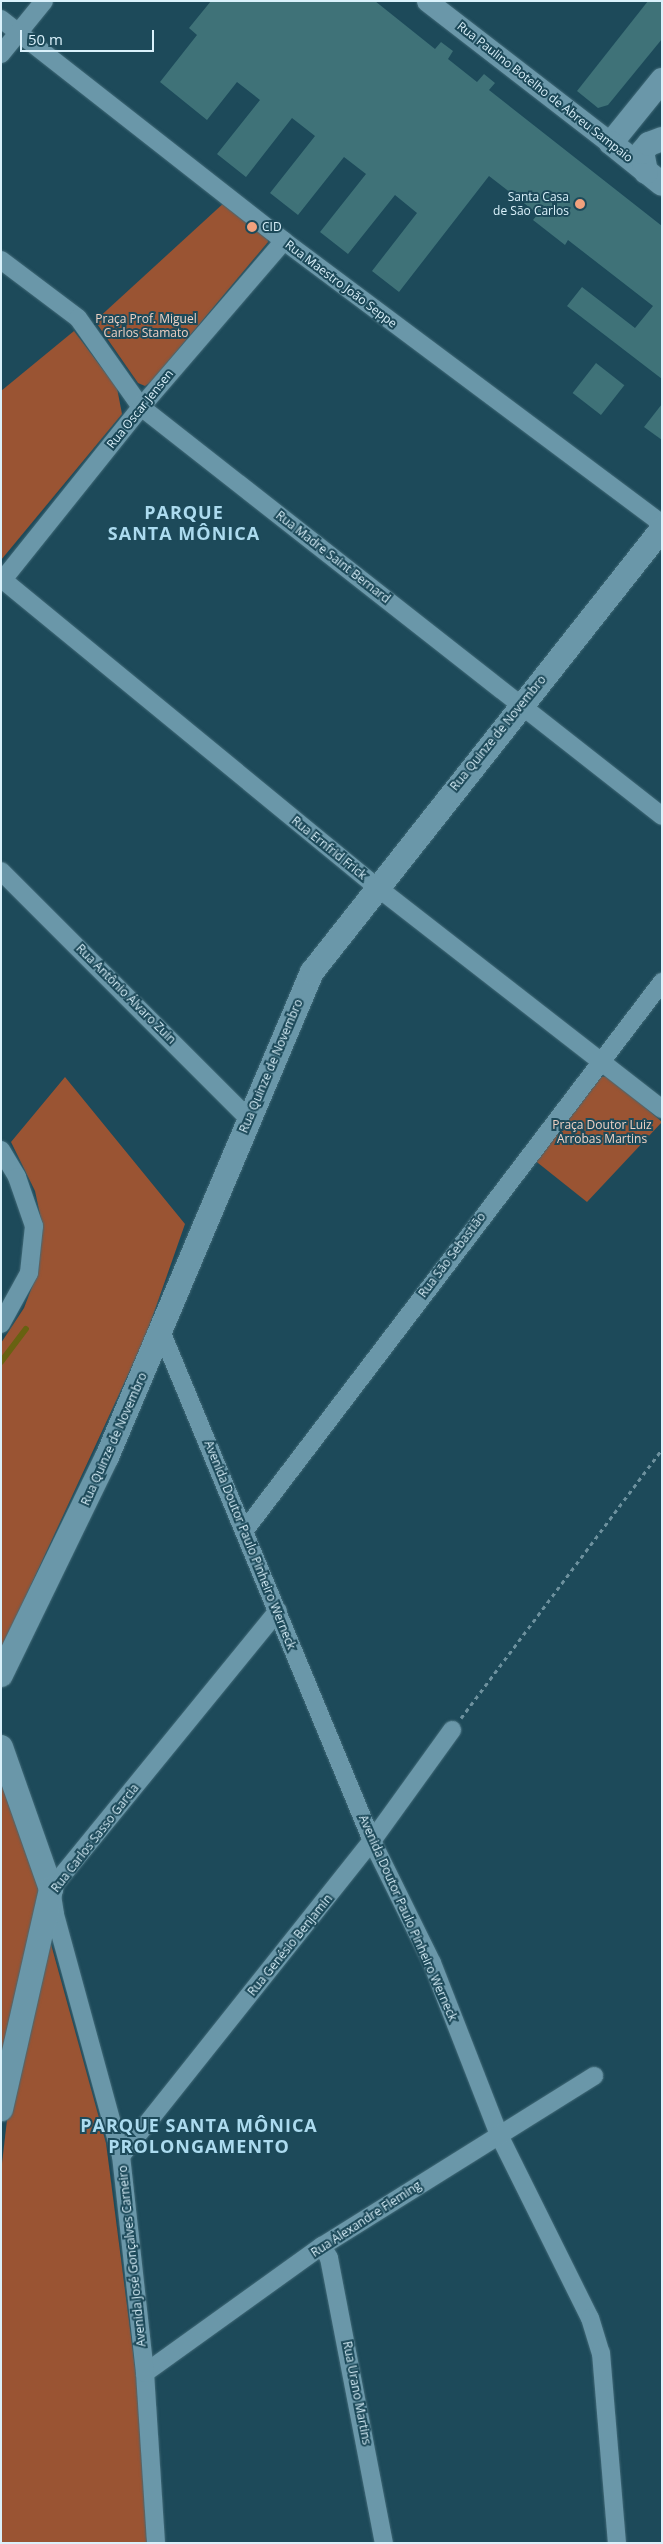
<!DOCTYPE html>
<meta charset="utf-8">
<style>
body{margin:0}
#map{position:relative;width:663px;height:2544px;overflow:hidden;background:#1d4a5a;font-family:"Open Sans",sans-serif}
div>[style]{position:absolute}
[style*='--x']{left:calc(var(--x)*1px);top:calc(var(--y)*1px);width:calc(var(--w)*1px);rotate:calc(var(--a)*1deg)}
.green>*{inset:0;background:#9a5433}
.stream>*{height:5.5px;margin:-2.75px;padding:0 2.75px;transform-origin:2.75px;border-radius:2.75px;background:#686211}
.building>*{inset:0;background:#3f7278;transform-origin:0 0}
.path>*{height:3px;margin-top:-1.5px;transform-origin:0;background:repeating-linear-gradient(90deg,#6d919e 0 4px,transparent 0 8px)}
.roads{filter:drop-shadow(0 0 1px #416977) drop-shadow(0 0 1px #416977)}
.minor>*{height:18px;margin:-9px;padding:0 9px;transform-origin:9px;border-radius:9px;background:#6a97a9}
.tertiary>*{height:21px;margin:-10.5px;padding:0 10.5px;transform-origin:10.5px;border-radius:10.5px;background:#6a97a9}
.secondary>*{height:24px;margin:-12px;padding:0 12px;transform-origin:12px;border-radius:12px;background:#6a97a9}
.dots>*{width:14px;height:14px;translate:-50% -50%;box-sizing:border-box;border:2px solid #1d4a5a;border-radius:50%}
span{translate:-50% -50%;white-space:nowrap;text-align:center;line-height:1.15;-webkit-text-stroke:4px #1d4a5a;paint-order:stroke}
.street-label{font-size:12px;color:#daf1fb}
.poi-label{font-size:12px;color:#daf1fb}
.right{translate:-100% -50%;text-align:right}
.left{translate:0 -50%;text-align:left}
.park-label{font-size:12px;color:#eed1c4}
.district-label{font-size:18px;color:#acdbef;font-weight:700;letter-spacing:1px}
.frame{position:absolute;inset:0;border:2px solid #daf1fb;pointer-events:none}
.scale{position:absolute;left:20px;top:30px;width:134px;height:22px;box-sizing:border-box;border:2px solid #daf1fb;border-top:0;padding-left:6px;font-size:15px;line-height:18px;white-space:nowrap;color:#daf1fb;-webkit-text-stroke:4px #1d4a5a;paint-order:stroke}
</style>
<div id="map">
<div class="green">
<i style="clip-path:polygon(226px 201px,267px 236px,268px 242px,151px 382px,145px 386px,138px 383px,95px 321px)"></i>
<i style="clip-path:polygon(74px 331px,117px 388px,122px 414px,1px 560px,1px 391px)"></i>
<i style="clip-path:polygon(609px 1076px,662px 1122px,587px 1202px,533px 1159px,600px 1077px)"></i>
<i style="clip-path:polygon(65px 1077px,185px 1224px,145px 1338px,1px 1650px,1px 1343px,24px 1308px,38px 1271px,42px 1224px,35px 1191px,11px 1142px)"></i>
<i style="clip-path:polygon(1px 1781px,39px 1887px,1px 2077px)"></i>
<i style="clip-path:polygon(49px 1937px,106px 2143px,141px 2414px,151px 2543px,1px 2543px,1px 2172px,7px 2120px)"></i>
</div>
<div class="stream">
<i style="--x:1;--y:1362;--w:41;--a:-52.9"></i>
</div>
<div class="building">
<i style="clip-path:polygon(211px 1px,375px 1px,435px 49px,441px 42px,453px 51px,448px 59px,477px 82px,484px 74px,495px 83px,489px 90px,662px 226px,662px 379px,567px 306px,582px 287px,635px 328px,653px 306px,568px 240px,565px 245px,533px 220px,538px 214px,489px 176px,399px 292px,372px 271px,417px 213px,395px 195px,348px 254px,320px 232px,366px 174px,344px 157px,298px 215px,270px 193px,315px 136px,292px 118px,246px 177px,217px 154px,260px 100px,237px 82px,207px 120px,160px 82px,197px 35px,189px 28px)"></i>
<i style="clip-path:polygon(648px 1px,662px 1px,662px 39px,608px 105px,598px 108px,577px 91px)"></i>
<i style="left:596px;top:363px;width:36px;height:38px;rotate:38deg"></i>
<i style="clip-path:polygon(662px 404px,662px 440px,644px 427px)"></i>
</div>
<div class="path">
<i style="--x:461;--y:1718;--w:336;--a:-53.2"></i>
</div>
<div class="roads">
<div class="minor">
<i style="--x:1;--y:19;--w:360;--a:38.1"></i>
<i style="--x:284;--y:241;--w:472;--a:36.8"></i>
<i style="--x:1;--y:54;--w:68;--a:-50.9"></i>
<i style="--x:1;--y:260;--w:96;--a:37"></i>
<i style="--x:78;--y:318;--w:109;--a:54.7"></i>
<i style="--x:141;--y:407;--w:662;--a:38.13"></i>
<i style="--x:3;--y:580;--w:485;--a:39.4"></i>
<i style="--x:378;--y:888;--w:360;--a:37.9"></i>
<i style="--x:1;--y:582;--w:224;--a:-51.3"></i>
<i style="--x:141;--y:407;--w:219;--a:-49.3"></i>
<i style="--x:1;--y:871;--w:351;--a:45"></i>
<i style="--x:1;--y:1150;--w:31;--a:59"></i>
<i style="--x:17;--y:1177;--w:52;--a:70.9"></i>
<i style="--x:34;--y:1226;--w:47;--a:96.1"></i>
<i style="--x:29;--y:1273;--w:58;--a:118.8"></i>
<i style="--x:161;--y:1331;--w:552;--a:67.52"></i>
<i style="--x:372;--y:1841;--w:136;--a:63.8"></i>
<i style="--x:432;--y:1963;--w:185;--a:68.7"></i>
<i style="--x:499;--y:2135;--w:204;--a:63.6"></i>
<i style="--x:590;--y:2318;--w:37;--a:73"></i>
<i style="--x:601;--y:2353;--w:191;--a:85.2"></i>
<i style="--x:245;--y:1530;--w:689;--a:-52.73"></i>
<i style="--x:121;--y:2156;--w:403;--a:-51.5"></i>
<i style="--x:372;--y:1841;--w:137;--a:-54.2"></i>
<i style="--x:322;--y:2246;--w:14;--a:60"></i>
<i style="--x:329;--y:2258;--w:290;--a:79.1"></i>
<i style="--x:145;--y:2373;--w:218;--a:-35.7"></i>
<i style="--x:322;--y:2246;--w:321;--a:-32"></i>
<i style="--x:156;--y:2543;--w:170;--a:-93.7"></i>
<i style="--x:145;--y:2373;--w:218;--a:-96.3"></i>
<i style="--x:121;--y:2156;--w:251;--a:-105.3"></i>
<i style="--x:55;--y:1914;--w:25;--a:-99"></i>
<i style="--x:51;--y:1889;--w:359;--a:-50.8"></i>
</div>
<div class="tertiary">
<i style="--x:427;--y:1;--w:232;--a:37.7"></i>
</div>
<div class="secondary">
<i style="--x:662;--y:80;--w:81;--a:129"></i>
<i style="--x:611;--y:143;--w:65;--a:38.8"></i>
<i style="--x:646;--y:172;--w:20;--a:-101"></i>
<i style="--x:642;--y:152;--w:11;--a:-49"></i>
<i style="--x:649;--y:144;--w:14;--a:-21"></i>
<i style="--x:1;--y:1675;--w:242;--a:-64.1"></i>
<i style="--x:107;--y:1457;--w:527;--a:-67.09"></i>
<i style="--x:312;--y:972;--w:565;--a:-51.69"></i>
<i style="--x:1;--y:1747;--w:151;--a:70.6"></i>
<i style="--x:51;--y:1889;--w:226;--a:102.8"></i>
</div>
</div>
<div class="dots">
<i style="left:580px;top:204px;background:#f1a17d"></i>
<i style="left:252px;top:227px;background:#f1a17d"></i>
</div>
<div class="street-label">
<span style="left:545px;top:92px;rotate:38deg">Rua Paulino Botelho de Abreu Sampaio</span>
<span style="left:341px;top:284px;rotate:37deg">Rua Maestro João Seppe</span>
<span style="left:140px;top:409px;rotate:-51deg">Rua Oscar Jensen</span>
<span style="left:333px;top:557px;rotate:38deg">Rua Madre Saint Bernard</span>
<span style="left:498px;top:733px;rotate:-51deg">Rua Quinze de Novembro</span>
<span style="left:329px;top:848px;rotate:39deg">Rua Ernfrid Frick</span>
<span style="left:126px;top:994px;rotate:45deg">Rua Antônio Álvaro Zuin</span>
<span style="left:271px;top:1066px;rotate:-67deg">Rua Quinze de Novembro</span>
<span style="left:452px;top:1255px;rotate:-53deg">Rua São Sebastião</span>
<span style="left:114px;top:1439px;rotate:-66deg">Rua Quinze de Novembro</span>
<span style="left:250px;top:1545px;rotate:68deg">Avenida Doutor Paulo Pinheiro Werneck</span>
<span style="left:95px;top:1838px;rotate:-52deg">Rua Carlos Sasso Garcia</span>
<span style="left:408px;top:1918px;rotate:66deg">Avenida Doutor Paulo Pinheiro Werneck</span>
<span style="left:290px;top:1945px;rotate:-51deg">Rua Genésio Benjamin</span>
<span style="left:366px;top:2219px;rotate:-33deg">Rua Alexandre Fleming</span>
<span style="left:132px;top:2256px;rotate:-96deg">Avenida José Gonçalves Carneiro</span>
<span style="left:357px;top:2393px;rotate:79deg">Rua Urano Martins</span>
</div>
<div class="poi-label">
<span class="right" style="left:569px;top:204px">Santa Casa<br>de São Carlos</span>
<span class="left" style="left:262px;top:227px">CID</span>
</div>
<div class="park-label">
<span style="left:146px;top:326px">Praça Prof. Miguel<br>Carlos Stamato</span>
<span style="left:602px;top:1132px">Praça Doutor Luiz<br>Arrobas Martins</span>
</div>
<div class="district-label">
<span style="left:184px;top:523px">PARQUE<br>SANTA MÔNICA</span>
<span style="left:199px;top:2136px">PARQUE SANTA MÔNICA<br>PROLONGAMENTO</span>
</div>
<div class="frame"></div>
<div class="scale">50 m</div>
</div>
